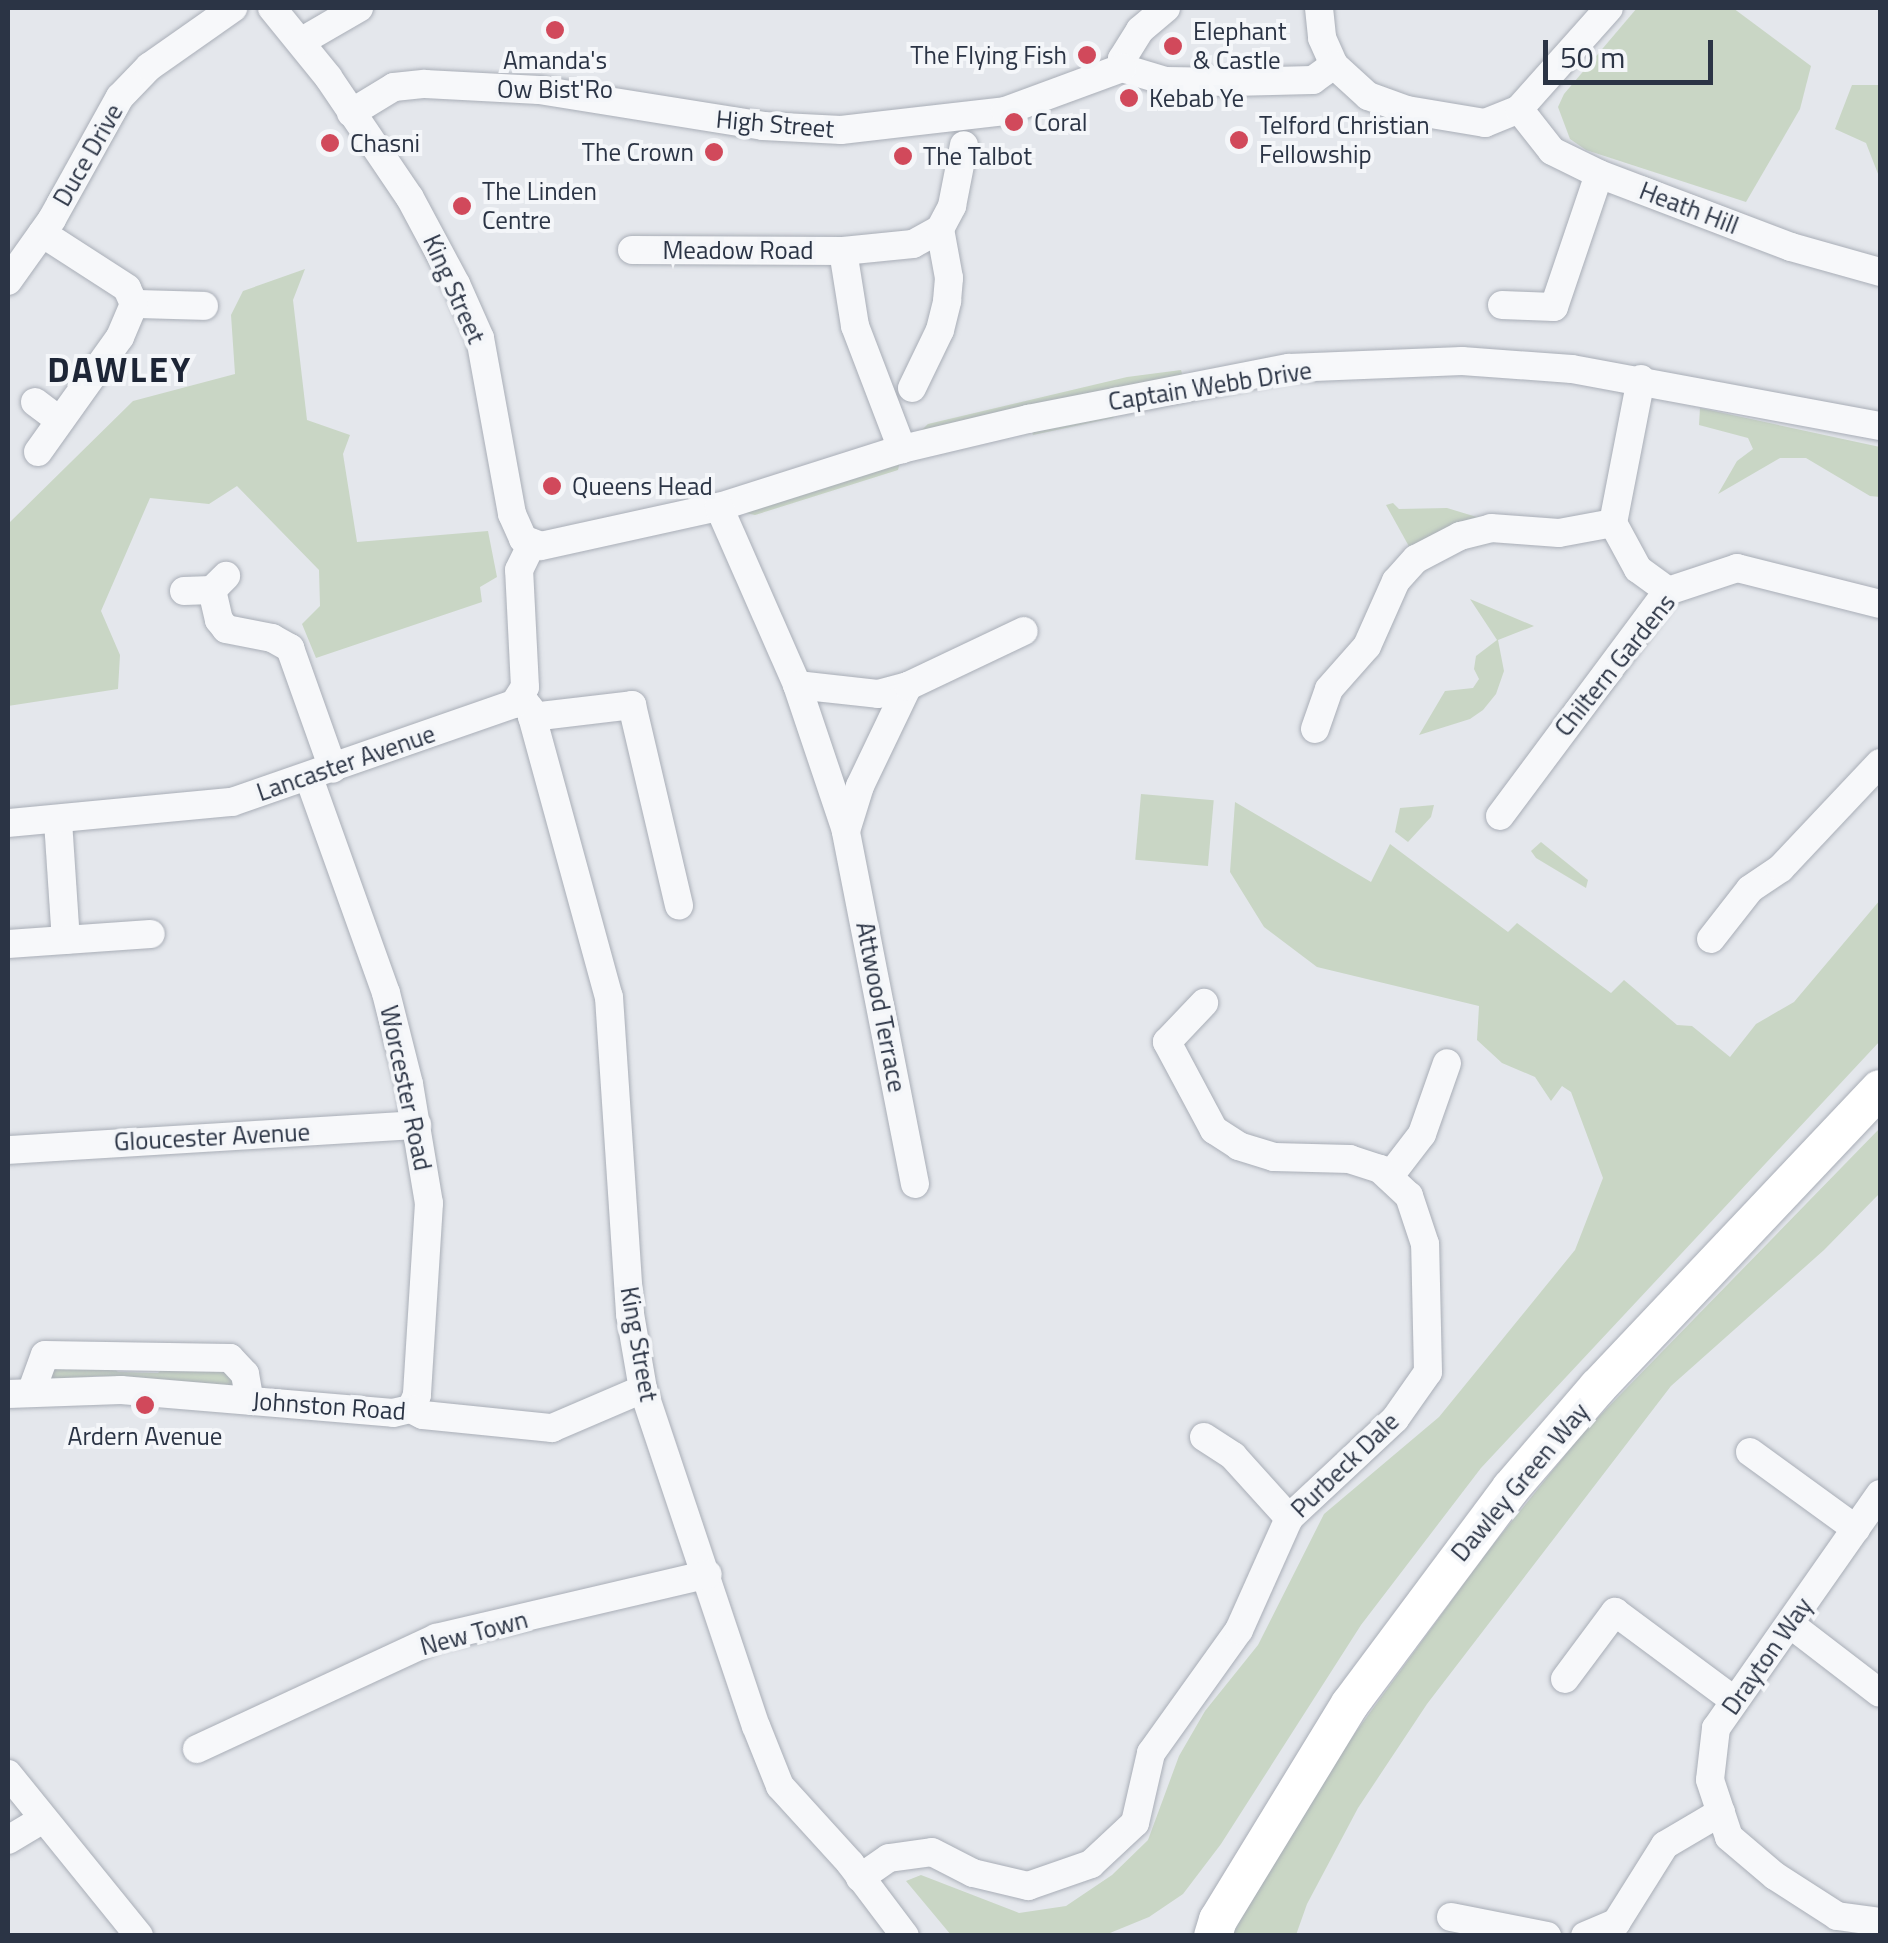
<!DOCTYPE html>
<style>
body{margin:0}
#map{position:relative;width:1888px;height:1943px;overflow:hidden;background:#e4e7ec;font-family:"Titillium Web",sans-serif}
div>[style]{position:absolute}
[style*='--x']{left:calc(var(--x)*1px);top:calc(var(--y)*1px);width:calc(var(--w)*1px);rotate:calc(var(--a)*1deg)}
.green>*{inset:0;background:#c9d6c5;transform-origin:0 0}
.roads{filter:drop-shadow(0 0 2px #a9aeb7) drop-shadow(0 0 2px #a9aeb7)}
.minor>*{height:28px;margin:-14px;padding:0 14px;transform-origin:14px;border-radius:14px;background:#f7f8fa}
.secondary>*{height:38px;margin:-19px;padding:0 19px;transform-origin:19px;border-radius:19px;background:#fff}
.dots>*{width:28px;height:28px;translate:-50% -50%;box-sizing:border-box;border:5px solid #f4f6f9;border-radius:50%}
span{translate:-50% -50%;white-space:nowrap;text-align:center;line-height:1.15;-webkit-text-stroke:8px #f4f6f9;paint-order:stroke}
.poi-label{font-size:25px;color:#2b3445}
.left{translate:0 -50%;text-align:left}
.right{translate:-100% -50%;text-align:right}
.street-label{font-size:25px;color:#2b3445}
.district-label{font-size:35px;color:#1d2536;font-weight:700;letter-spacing:2.5px}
.frame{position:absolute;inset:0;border:10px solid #2b3445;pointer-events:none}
.scale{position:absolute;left:1543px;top:40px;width:170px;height:45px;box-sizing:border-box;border:5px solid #2b3445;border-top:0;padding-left:12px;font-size:30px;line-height:35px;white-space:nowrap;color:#2b3445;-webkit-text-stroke:8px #f4f6f9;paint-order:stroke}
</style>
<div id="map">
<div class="green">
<i style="clip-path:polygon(1637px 8px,1733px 8px,1811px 66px,1800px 109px,1746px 202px,1586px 150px,1570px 139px,1558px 107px,1564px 94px)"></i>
<i style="clip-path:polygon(1852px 85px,1880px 85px,1880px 179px,1866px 143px,1835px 129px)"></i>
<i style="clip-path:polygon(305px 269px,293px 300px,307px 420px,350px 435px,343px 454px,357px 542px,488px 531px,497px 577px,480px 587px,482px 602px,316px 658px,302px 624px,320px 606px,319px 570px,237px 486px,209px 504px,150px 498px,101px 611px,120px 655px,118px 689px,8px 706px,8px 524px,133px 401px,235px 374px,231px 315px,243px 291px)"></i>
<i style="clip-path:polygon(1181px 370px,1186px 387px,1133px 397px,1113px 418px,1033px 435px,1028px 420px,903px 449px,898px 470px,755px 515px,719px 507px,902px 449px,928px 424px,1127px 377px)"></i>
<i style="clip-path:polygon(1700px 408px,1880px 447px,1880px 497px,1870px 496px,1806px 458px,1780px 458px,1718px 494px,1737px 461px,1753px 449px,1748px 438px,1699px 425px)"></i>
<i style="clip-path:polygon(1393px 503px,1399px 509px,1447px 508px,1480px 518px,1416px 559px,1386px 505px)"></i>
<i style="clip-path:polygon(1470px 599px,1534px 626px,1498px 640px,1504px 671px,1496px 694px,1483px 710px,1470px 719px,1419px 735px,1445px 691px,1473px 688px,1479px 679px,1474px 669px,1476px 656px,1497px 640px)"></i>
<i style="left:1141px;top:794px;width:73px;height:66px;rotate:5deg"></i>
<i style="clip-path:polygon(1235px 802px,1371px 882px,1390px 844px,1508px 932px,1517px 923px,1611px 993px,1624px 980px,1677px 1025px,1692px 1026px,1730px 1057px,1756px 1024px,1794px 1002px,1880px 900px,1880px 1041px,1481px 1468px,1361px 1625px,1221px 1844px,1183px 1894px,1149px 1917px,1105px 1935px,951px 1935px,906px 1881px,921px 1875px,1019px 1913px,1066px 1906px,1112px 1875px,1148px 1840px,1179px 1756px,1205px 1711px,1258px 1645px,1324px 1514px,1439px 1417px,1575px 1250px,1603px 1178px,1571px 1092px,1562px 1086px,1551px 1101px,1535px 1077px,1502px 1063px,1477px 1040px,1479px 1006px,1317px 967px,1264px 927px,1230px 872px)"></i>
<i style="clip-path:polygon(1434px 805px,1431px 817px,1408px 842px,1395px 832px,1400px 808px)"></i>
<i style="clip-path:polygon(1541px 842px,1588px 880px,1586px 888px,1536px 858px,1531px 851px)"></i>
<i style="clip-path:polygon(1880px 1128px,1880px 1193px,1824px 1250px,1671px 1386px,1427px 1704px,1358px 1808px,1307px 1904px,1296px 1935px,1231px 1936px,1334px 1762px,1484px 1556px,1582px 1434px)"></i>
<i style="clip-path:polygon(56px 1360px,65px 1370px,107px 1362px,118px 1372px,158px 1373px,164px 1367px,233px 1371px,238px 1384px,230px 1390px,97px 1376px,52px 1380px,43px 1370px)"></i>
</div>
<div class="roads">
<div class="minor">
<i style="--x:272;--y:8;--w:89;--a:50.9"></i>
<i style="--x:328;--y:77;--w:146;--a:55.9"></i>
<i style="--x:410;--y:198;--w:98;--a:61.9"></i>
<i style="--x:456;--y:284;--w:59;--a:66"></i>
<i style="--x:480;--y:338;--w:179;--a:79.7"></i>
<i style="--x:512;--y:514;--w:27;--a:66"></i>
<i style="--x:523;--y:539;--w:19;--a:21"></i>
<i style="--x:541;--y:546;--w:182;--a:-12.4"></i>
<i style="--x:719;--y:507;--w:192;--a:-17.6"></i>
<i style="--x:902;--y:449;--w:130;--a:-13.4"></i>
<i style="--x:1028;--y:419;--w:266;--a:-11.1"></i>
<i style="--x:1289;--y:368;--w:173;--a:-2.3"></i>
<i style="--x:1462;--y:361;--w:110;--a:4.2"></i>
<i style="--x:1572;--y:369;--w:313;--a:10.5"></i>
<i style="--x:1319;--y:8;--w:30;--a:84"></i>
<i style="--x:1322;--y:38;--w:30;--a:66"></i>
<i style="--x:302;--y:41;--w:66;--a:-30.1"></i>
<i style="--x:1122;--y:68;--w:46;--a:16.5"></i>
<i style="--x:1166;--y:81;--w:66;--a:0.9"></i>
<i style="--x:1232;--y:82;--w:81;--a:-1.4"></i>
<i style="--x:1313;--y:80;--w:26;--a:-36"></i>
<i style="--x:1334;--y:65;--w:46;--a:42.4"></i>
<i style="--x:1368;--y:96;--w:41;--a:19.7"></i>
<i style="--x:1407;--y:110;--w:79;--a:9.5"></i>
<i style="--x:1485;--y:123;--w:37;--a:-22"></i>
<i style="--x:1519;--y:109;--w:135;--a:-48.3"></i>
<i style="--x:1122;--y:68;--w:9;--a:-90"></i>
<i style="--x:1122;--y:59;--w:34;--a:-58"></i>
<i style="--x:1140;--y:30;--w:34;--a:-40"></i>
<i style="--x:1519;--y:109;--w:53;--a:51.8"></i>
<i style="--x:1552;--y:151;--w:52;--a:26.1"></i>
<i style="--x:1599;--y:174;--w:205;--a:20.8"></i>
<i style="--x:1791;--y:247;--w:92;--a:15.7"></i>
<i style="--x:351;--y:113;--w:50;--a:-31.2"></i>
<i style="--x:394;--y:87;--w:31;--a:-6"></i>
<i style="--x:425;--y:84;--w:114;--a:3"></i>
<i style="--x:539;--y:90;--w:227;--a:9.1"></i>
<i style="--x:763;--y:126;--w:78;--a:2.9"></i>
<i style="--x:841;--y:130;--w:165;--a:-6.6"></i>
<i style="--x:1005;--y:111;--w:125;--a:-20.2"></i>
<i style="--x:632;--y:250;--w:211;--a:0.3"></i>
<i style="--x:843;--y:251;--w:70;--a:-5.7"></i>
<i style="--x:913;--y:244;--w:31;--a:-29"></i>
<i style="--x:843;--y:251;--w:76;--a:80.9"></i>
<i style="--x:855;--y:326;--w:132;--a:69.1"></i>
<i style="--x:8;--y:281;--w:76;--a:-54.6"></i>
<i style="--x:52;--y:219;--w:140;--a:-60.9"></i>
<i style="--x:120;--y:97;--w:42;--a:-46"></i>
<i style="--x:149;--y:67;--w:103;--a:-35.1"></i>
<i style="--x:134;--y:304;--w:70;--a:1.6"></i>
<i style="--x:1502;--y:305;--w:52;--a:2.2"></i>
<i style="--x:1554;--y:307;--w:140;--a:-71.3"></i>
<i style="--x:1641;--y:379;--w:147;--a:101"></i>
<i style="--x:1613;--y:523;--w:52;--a:61.5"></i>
<i style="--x:1638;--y:569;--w:37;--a:36"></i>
<i style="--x:912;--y:388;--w:64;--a:-64.2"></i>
<i style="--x:940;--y:330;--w:30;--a:-76"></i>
<i style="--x:947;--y:301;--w:23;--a:-85"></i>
<i style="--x:949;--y:278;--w:50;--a:-100.4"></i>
<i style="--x:940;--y:229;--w:26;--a:-62"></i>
<i style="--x:952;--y:206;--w:62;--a:-78.9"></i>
<i style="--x:35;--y:402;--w:31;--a:37"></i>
<i style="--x:38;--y:452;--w:141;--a:-54.5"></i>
<i style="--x:120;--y:337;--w:36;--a:-67"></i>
<i style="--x:134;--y:304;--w:17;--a:-114"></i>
<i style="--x:127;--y:288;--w:101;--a:-147.1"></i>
<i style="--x:719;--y:507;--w:194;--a:66.3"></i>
<i style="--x:797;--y:685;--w:154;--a:71.4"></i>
<i style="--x:212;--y:590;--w:31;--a:77"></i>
<i style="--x:219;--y:620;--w:11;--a:52"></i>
<i style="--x:226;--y:629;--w:47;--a:11.1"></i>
<i style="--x:272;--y:638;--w:21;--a:29"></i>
<i style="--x:290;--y:648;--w:128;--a:70.4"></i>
<i style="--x:184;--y:591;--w:28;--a:-2"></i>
<i style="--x:212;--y:590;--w:20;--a:-45"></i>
<i style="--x:797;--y:685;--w:81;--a:6.3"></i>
<i style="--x:878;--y:694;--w:31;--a:-15"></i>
<i style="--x:522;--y:698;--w:14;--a:54"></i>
<i style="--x:530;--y:709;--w:299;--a:74.7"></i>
<i style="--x:609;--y:997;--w:318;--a:86.2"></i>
<i style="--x:630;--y:1314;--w:76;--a:80.2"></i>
<i style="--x:643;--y:1389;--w:355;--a:71.5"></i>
<i style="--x:756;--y:1726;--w:65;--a:68.2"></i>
<i style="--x:780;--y:1786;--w:104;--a:47.7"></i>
<i style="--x:850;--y:1863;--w:91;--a:53"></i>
<i style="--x:532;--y:717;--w:101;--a:-6.8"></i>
<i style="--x:632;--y:705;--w:206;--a:76.8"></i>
<i style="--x:1315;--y:729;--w:42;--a:-70.7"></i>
<i style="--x:1329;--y:689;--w:57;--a:-48.5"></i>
<i style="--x:1367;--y:646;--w:71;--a:-66"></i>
<i style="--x:1396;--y:581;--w:30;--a:-48"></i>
<i style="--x:1416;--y:559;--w:50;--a:-27.6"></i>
<i style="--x:1460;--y:536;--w:32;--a:-14"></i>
<i style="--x:1491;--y:528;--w:68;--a:4.2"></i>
<i style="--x:1559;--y:533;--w:55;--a:-10.5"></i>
<i style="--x:309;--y:778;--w:228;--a:70.3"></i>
<i style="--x:386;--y:993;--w:94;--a:75.8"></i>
<i style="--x:409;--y:1084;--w:121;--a:80.5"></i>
<i style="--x:429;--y:1203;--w:192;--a:93.6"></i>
<i style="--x:417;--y:1395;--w:15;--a:113"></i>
<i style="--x:1500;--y:816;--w:281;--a:-53.3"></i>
<i style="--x:1668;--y:591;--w:73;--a:-18.4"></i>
<i style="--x:1737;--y:568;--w:147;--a:14.1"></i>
<i style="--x:58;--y:821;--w:119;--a:86.2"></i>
<i style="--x:8;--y:823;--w:225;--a:-5.4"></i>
<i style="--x:232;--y:802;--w:299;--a:-19.2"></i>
<i style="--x:514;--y:704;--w:20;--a:-57"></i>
<i style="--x:525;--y:687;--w:117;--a:-92.9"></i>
<i style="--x:519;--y:570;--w:30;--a:-64"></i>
<i style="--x:1711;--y:939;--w:63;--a:-52"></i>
<i style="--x:1750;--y:889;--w:37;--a:-34"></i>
<i style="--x:1781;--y:868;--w:144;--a:-46.7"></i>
<i style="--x:8;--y:944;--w:143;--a:-4"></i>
<i style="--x:8;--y:1150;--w:410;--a:-3.5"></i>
<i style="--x:1389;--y:1177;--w:54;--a:-52.5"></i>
<i style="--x:1422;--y:1134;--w:75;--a:-70.6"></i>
<i style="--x:915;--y:1184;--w:360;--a:-101.1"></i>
<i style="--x:846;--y:831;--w:47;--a:-72.7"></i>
<i style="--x:860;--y:786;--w:111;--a:-64.4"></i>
<i style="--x:908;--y:686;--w:128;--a:-25.4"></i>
<i style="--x:32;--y:1390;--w:37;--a:-70"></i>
<i style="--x:45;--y:1355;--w:185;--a:0.9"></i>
<i style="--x:230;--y:1358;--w:22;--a:47"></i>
<i style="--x:245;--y:1374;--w:27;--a:80"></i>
<i style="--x:8;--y:1394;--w:113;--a:-2"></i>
<i style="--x:121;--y:1390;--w:273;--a:4.8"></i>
<i style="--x:393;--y:1413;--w:18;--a:-13"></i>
<i style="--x:411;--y:1409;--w:13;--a:27"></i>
<i style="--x:423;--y:1415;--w:130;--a:5.8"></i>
<i style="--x:552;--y:1428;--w:99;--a:-23.2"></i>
<i style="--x:1204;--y:1437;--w:35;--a:33"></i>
<i style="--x:1233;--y:1456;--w:84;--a:47.9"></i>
<i style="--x:1750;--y:1452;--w:131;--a:36"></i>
<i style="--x:1880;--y:1494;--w:286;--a:125"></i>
<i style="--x:1716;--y:1728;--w:52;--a:96.6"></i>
<i style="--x:1710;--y:1780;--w:60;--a:71.6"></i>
<i style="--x:1729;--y:1837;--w:60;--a:40.3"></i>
<i style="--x:1775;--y:1876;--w:74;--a:32.8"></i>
<i style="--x:1837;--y:1916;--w:43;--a:7.9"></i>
<i style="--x:1790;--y:1624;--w:113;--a:37.5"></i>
<i style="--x:1565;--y:1679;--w:84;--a:-53.3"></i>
<i style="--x:1615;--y:1612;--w:149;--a:36.6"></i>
<i style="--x:197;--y:1749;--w:264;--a:-24.9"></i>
<i style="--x:436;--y:1638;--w:279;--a:-13.2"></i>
<i style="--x:8;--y:1774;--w:208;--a:51"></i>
<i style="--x:8;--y:1840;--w:41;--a:-31"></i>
<i style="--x:860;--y:1878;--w:35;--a:-35"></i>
<i style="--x:889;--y:1858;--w:43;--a:-7.9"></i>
<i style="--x:932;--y:1852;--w:46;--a:27.1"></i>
<i style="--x:973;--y:1873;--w:57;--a:13.3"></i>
<i style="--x:1028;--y:1886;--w:67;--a:-19.2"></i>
<i style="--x:1091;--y:1864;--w:60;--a:-43"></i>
<i style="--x:1135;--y:1823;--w:72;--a:-77.1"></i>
<i style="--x:1151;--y:1753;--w:151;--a:-54.4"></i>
<i style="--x:1239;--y:1630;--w:123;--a:-65.9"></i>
<i style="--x:1289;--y:1518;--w:145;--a:-43"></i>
<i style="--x:1395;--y:1419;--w:57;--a:-54.9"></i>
<i style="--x:1428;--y:1372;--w:128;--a:-91.3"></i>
<i style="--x:1425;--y:1244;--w:51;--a:-108.4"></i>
<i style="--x:1409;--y:1196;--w:40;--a:-137"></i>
<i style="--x:1380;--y:1169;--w:32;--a:-162"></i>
<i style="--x:1350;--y:1159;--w:76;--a:-178.5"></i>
<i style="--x:1274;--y:1157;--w:37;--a:-163"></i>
<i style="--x:1239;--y:1146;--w:30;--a:-147"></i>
<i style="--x:1214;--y:1130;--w:100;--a:-118.1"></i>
<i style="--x:1167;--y:1042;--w:54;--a:-46.5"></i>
<i style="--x:1451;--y:1917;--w:98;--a:11.2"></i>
<i style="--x:1585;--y:1936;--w:34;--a:-23"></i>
<i style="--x:1616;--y:1923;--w:92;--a:-57.9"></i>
<i style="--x:1665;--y:1845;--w:65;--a:-30.5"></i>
</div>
<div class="secondary">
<i style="--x:1213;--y:1936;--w:17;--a:-73"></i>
<i style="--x:1218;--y:1920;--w:253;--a:-58.6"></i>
<i style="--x:1350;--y:1704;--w:269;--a:-53.3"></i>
<i style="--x:1511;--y:1488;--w:133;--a:-49.3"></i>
<i style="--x:1598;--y:1387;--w:410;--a:-46.6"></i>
</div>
</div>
<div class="dots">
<i style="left:555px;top:30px;background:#d1495b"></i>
<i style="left:1173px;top:46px;background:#d1495b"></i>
<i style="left:1087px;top:55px;background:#d1495b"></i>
<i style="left:1129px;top:98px;background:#d1495b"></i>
<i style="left:1014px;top:122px;background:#d1495b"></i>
<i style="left:1239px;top:140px;background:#d1495b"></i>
<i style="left:330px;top:143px;background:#d1495b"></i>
<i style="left:714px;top:152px;background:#d1495b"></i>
<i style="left:903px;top:156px;background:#d1495b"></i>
<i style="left:462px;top:206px;background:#d1495b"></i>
<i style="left:552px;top:486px;background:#d1495b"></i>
<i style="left:145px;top:1405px;background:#d1495b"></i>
</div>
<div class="poi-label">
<span class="left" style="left:1193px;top:46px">Elephant<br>&amp; Castle</span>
<span class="right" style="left:1067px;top:55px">The Flying Fish</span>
<span style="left:555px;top:75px">Amanda's<br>Ow Bist'Ro</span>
<span class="left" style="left:1149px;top:98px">Kebab Ye</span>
<span class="left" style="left:1034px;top:122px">Coral</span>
<span class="left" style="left:1259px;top:140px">Telford Christian<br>Fellowship</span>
<span class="left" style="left:350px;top:143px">Chasni</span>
<span class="right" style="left:694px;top:152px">The Crown</span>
<span class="left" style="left:923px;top:156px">The Talbot</span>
<span class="left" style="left:482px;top:206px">The Linden<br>Centre</span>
<span class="left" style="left:572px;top:486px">Queens Head</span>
<span style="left:145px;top:1436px">Ardern Avenue</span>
</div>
<div class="street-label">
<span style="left:775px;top:124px;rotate:5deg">High Street</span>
<span style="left:88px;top:155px;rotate:-60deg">Duce Drive</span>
<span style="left:1689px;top:208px;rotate:21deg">Heath Hill</span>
<span style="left:738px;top:250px">Meadow Road</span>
<span style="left:454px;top:289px;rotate:66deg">King Street</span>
<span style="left:1210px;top:386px;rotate:-9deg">Captain Webb Drive</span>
<span style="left:1615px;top:665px;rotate:-51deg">Chiltern Gardens</span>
<span style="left:346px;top:763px;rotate:-19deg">Lancaster Avenue</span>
<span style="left:881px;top:1007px;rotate:79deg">Attwood Terrace</span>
<span style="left:406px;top:1088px;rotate:78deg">Worcester Road</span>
<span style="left:212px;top:1137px;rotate:-3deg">Gloucester Avenue</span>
<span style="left:639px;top:1344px;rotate:80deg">King Street</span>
<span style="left:329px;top:1406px;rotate:4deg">Johnston Road</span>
<span style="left:1345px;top:1465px;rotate:-44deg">Purbeck Dale</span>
<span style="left:1520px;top:1482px;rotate:-50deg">Dawley Green Way</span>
<span style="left:474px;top:1633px;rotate:-15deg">New Town</span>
<span style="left:1767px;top:1656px;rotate:-55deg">Drayton Way</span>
</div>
<div class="district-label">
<span style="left:120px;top:369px">DAWLEY</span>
</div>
<div class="frame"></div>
<div class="scale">50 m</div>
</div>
